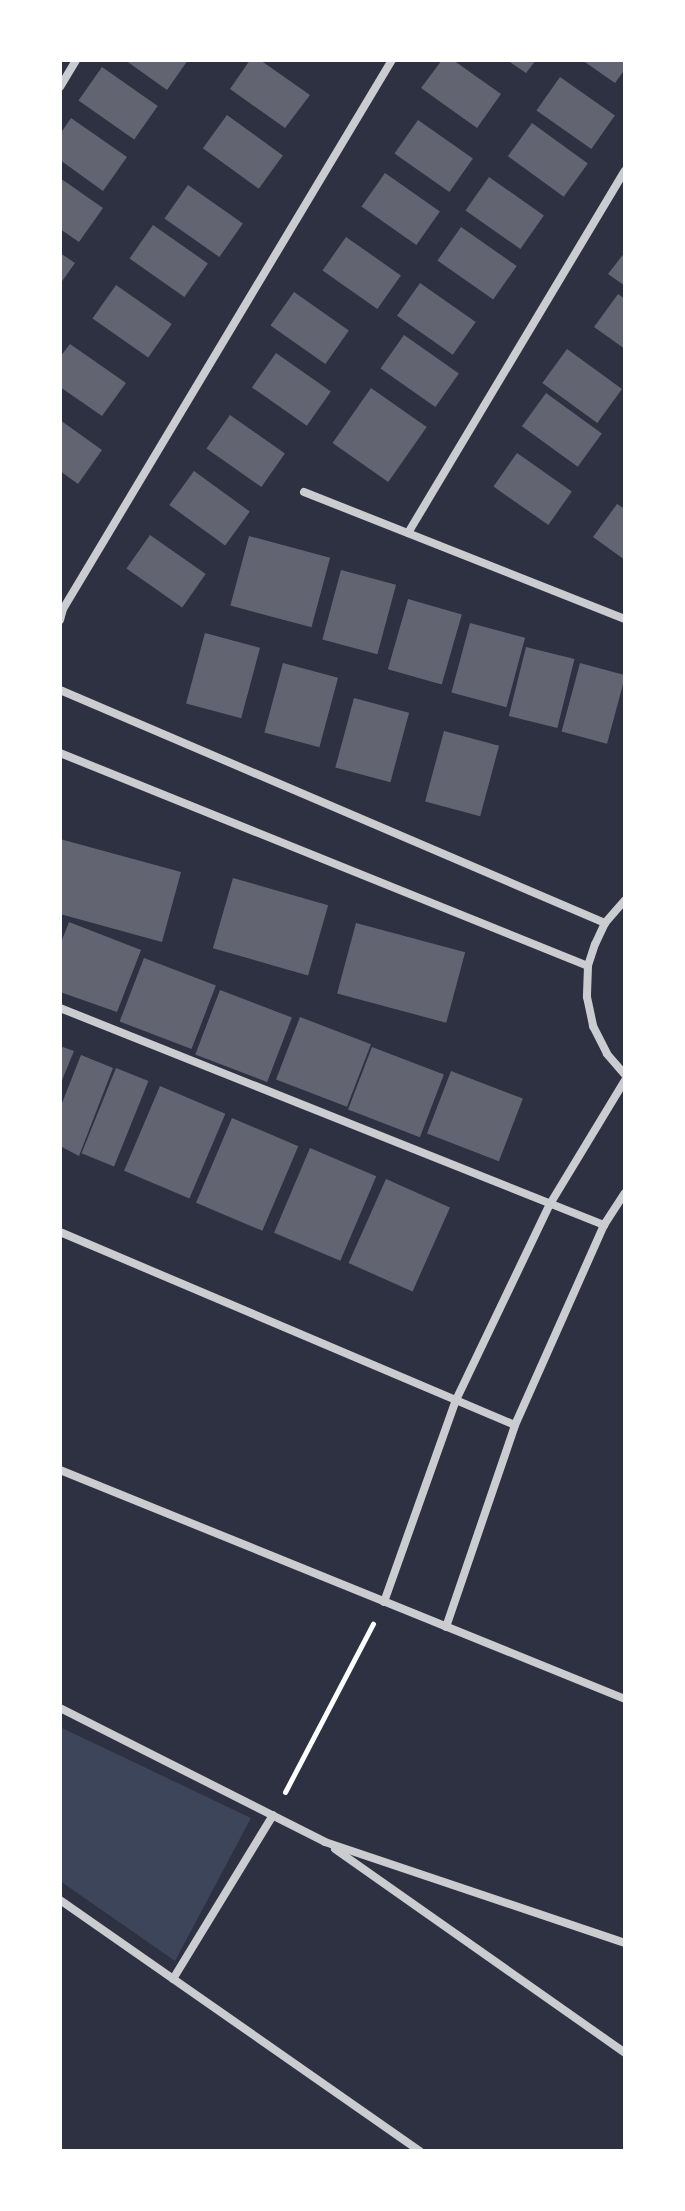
<!DOCTYPE html>
<style>
body{margin:0}
#map{position:relative;width:685px;height:2211px;overflow:hidden;background:#2d3142;font-family:Overpass,sans-serif}
div>[style]{position:absolute}
[style*='--x']{left:calc(var(--x)*1px);top:calc(var(--y)*1px);width:calc(var(--w)*1px);rotate:calc(var(--a)*1deg)}
.green>*{inset:0;background:#3c4559}
.building>*{inset:0;background:#626471;transform-origin:0 0}
.path>*{height:5px;margin:-2.5px;padding:0 2.5px;transform-origin:2.5px;border-radius:2.5px;background:#fff}
.minor>*{height:8px;margin:-4px;padding:0 4px;transform-origin:4px;border-radius:4px;background:#caccd0}
span{translate:-50% -50%;white-space:nowrap;text-align:center;line-height:1.15;-webkit-text-stroke:6px #fff;paint-order:stroke}
.frame{position:absolute;inset:0;border:62px solid #fff;pointer-events:none}
</style>
<div id="map">
<div class="green">
<i style="clip-path:polygon(60px 1727px,251px 1818px,175px 1961px,60px 1881px)"></i>
</div>
<div class="building">
<i style="clip-path:polygon(125px 60px,188px 60px,167px 90px)"></i>
<i style="clip-path:polygon(250px 60px,260px 60px,310px 95px,285px 128px,230px 89px)"></i>
<i style="clip-path:polygon(442px 60px,453px 60px,501px 94px,477px 128px,421px 88px)"></i>
<i style="clip-path:polygon(507px 60px,536px 60px,526px 73px)"></i>
<i style="clip-path:polygon(582px 60px,625px 60px,625px 69px,615px 83px)"></i>
<i style="left:102px;top:67px;width:68px;height:41px;rotate:35deg"></i>
<i style="left:560px;top:77px;width:67px;height:41px;rotate:35deg"></i>
<i style="left:227px;top:115px;width:69px;height:41px;rotate:36deg"></i>
<i style="clip-path:polygon(71px 118px,127px 157px,103px 191px,60px 160px,60px 134px)"></i>
<i style="left:418px;top:120px;width:67px;height:41px;rotate:35deg"></i>
<i style="left:532px;top:123px;width:69px;height:41px;rotate:36deg"></i>
<i style="left:385px;top:173px;width:67px;height:41px;rotate:35deg"></i>
<i style="left:489px;top:177px;width:67px;height:41px;rotate:35deg"></i>
<i style="clip-path:polygon(60px 178px,103px 208px,79px 242px,60px 229px)"></i>
<i style="left:188px;top:185px;width:67px;height:41px;rotate:35deg"></i>
<i style="left:153px;top:225px;width:67px;height:41px;rotate:35deg"></i>
<i style="left:461px;top:227px;width:68px;height:41px;rotate:35deg"></i>
<i style="left:346px;top:237px;width:67px;height:41px;rotate:35deg"></i>
<i style="clip-path:polygon(625px 252px,625px 286px,608px 274px)"></i>
<i style="clip-path:polygon(60px 253px,75px 263px,60px 284px)"></i>
<i style="left:420px;top:283px;width:68px;height:40px;rotate:35deg"></i>
<i style="left:116px;top:285px;width:68px;height:41px;rotate:35deg"></i>
<i style="left:294px;top:292px;width:67px;height:41px;rotate:35deg"></i>
<i style="clip-path:polygon(618px 294px,625px 299px,625px 349px,594px 327px)"></i>
<i style="left:404px;top:335px;width:67px;height:41px;rotate:35deg"></i>
<i style="clip-path:polygon(70px 344px,126px 383px,102px 416px,60px 387px,60px 357px)"></i>
<i style="left:567px;top:349px;width:68px;height:42px;rotate:36deg"></i>
<i style="left:276px;top:353px;width:67px;height:42px;rotate:35deg"></i>
<i style="left:371px;top:388px;width:68px;height:67px;rotate:35deg"></i>
<i style="left:546px;top:393px;width:69px;height:41px;rotate:36deg"></i>
<i style="left:230px;top:415px;width:67px;height:41px;rotate:35deg"></i>
<i style="clip-path:polygon(60px 420px,102px 450px,78px 484px,60px 471px)"></i>
<i style="left:517px;top:453px;width:67px;height:41px;rotate:35deg"></i>
<i style="left:194px;top:471px;width:69px;height:42px;rotate:36deg"></i>
<i style="clip-path:polygon(617px 504px,625px 509px,625px 560px,593px 537px)"></i>
<i style="left:150px;top:535px;width:68px;height:41px;rotate:35deg"></i>
<i style="left:249px;top:536px;width:84px;height:72px;rotate:15deg"></i>
<i style="left:341px;top:570px;width:57px;height:72px;rotate:15deg"></i>
<i style="left:408px;top:599px;width:56px;height:73px;rotate:16deg"></i>
<i style="left:470px;top:623px;width:57px;height:72px;rotate:15deg"></i>
<i style="left:205px;top:633px;width:57px;height:73px;rotate:15deg"></i>
<i style="left:526px;top:647px;width:50px;height:71px;rotate:14deg"></i>
<i style="left:283px;top:663px;width:57px;height:72px;rotate:15deg"></i>
<i style="left:580px;top:663px;width:47px;height:71px;rotate:15deg"></i>
<i style="left:354px;top:698px;width:57px;height:72px;rotate:15deg"></i>
<i style="left:444px;top:731px;width:57px;height:73px;rotate:15deg"></i>
<i style="clip-path:polygon(60px 839px,181px 872px,162px 942px,60px 914px)"></i>
<i style="left:233px;top:878px;width:99px;height:73px;rotate:16deg"></i>
<i style="clip-path:polygon(69px 922px,141px 950px,117px 1012px,60px 992px,60px 945px)"></i>
<i style="left:356px;top:923px;width:113px;height:73px;rotate:15deg"></i>
<i style="left:144px;top:958px;width:77px;height:68px;rotate:21deg"></i>
<i style="left:220px;top:990px;width:77px;height:69px;rotate:21deg"></i>
<i style="left:300px;top:1017px;width:76px;height:67px;rotate:21deg"></i>
<i style="clip-path:polygon(60px 1046px,74px 1051px,60px 1085px)"></i>
<i style="left:372px;top:1047px;width:77px;height:67px;rotate:21deg"></i>
<i style="clip-path:polygon(81px 1055px,113px 1068px,79px 1156px,60px 1146px,60px 1108px)"></i>
<i style="left:116px;top:1068px;width:35px;height:92px;rotate:22deg"></i>
<i style="left:451px;top:1071px;width:77px;height:67px;rotate:21deg"></i>
<i style="left:160px;top:1086px;width:71px;height:92px;rotate:23deg"></i>
<i style="left:232px;top:1118px;width:72px;height:92px;rotate:23deg"></i>
<i style="left:310px;top:1148px;width:72px;height:92px;rotate:23deg"></i>
<i style="left:386px;top:1179px;width:70px;height:92px;rotate:24deg"></i>
</div>
<div class="path">
<i style="--x:285;--y:1792;--w:190;--a:-62.4"></i>
</div>
<div class="minor">
<i style="--x:60;--y:87;--w:31;--a:-59"></i>
<i style="--x:304;--y:492;--w:345;--a:21.6"></i>
<i style="--x:408;--y:533;--w:422;--a:-59.1"></i>
<i style="--x:60;--y:620;--w:11;--a:-75"></i>
<i style="--x:63;--y:609;--w:640;--a:-59.07"></i>
<i style="--x:60;--y:690;--w:593;--a:23.15"></i>
<i style="--x:60;--y:753;--w:569;--a:21.97"></i>
<i style="--x:625;--y:900;--w:30;--a:131"></i>
<i style="--x:605;--y:923;--w:23;--a:115"></i>
<i style="--x:595;--y:944;--w:23;--a:108"></i>
<i style="--x:588;--y:966;--w:31;--a:92"></i>
<i style="--x:587;--y:997;--w:30;--a:78"></i>
<i style="--x:593;--y:1026;--w:31;--a:63"></i>
<i style="--x:607;--y:1054;--w:28;--a:49"></i>
<i style="--x:60;--y:1008;--w:586;--a:21.75"></i>
<i style="--x:60;--y:1232;--w:494;--a:23"></i>
<i style="--x:60;--y:1470;--w:610;--a:22.06"></i>
<i style="--x:384;--y:1602;--w:214;--a:-70.4"></i>
<i style="--x:456;--y:1400;--w:217;--a:-64.4"></i>
<i style="--x:550;--y:1204;--w:145;--a:-58.8"></i>
<i style="--x:446;--y:1627;--w:213;--a:-71.1"></i>
<i style="--x:515;--y:1425;--w:219;--a:-66"></i>
<i style="--x:604;--y:1225;--w:38;--a:-57"></i>
<i style="--x:60;--y:1708;--w:297;--a:26.8"></i>
<i style="--x:325;--y:1842;--w:317;--a:18.6"></i>
<i style="--x:335;--y:1849;--w:355;--a:35.1"></i>
<i style="--x:60;--y:1900;--w:439;--a:34.9"></i>
<i style="--x:173;--y:1979;--w:192;--a:-58.6"></i>
</div>
<div class="frame"></div>
</div>
